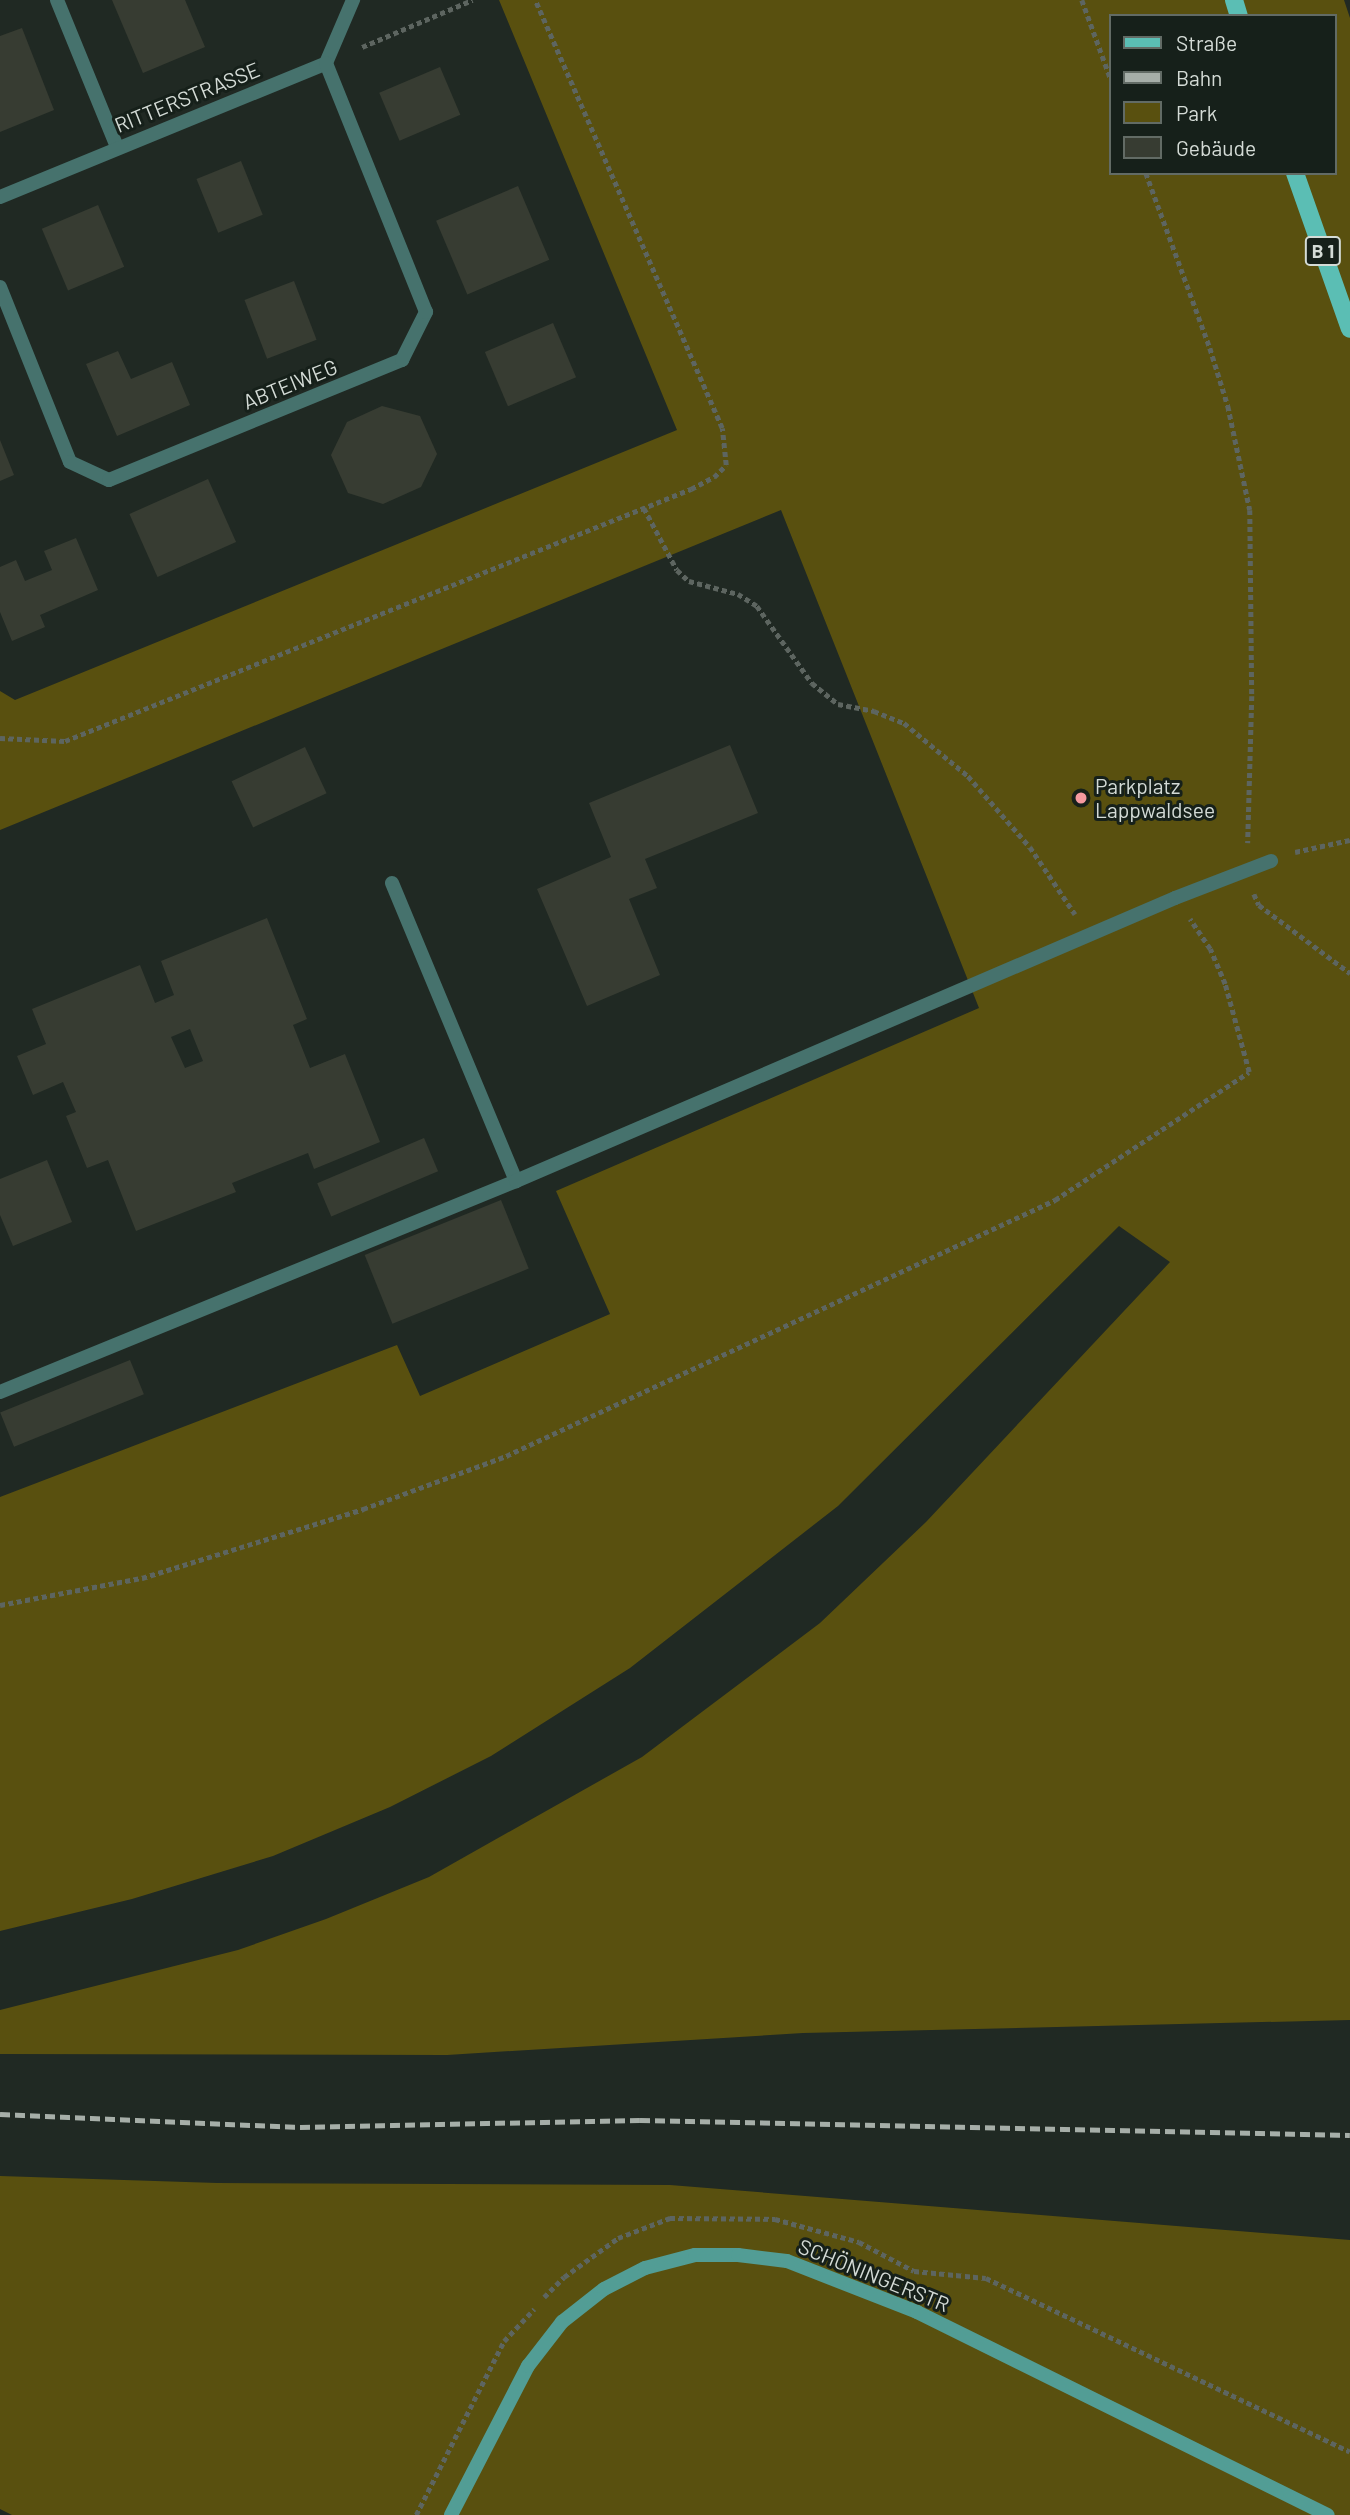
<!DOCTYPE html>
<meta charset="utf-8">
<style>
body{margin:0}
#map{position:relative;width:1350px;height:2515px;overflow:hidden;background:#202923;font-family:Barlow,sans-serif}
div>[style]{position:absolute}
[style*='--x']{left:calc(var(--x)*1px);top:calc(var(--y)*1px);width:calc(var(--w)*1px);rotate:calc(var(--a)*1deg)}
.green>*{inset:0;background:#59500f}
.building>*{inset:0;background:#373c32;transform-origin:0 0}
.path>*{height:4.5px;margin-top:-2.25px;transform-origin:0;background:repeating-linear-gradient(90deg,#5d6560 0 5px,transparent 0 8.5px)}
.lane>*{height:14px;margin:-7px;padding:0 7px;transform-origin:7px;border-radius:7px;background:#46726d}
.street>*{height:14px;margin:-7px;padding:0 7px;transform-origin:7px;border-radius:7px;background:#46726d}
.secondary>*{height:14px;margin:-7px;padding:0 7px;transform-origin:7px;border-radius:7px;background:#529d95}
.primary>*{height:18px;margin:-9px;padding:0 9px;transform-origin:9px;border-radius:9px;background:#5bbeb4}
.rail>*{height:5px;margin-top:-2.5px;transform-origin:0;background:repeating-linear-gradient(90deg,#a6aea8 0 10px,transparent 0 15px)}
.dots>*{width:19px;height:19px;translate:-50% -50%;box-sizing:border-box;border:4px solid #16201a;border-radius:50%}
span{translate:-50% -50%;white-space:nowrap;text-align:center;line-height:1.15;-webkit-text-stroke:6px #16201a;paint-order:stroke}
.shield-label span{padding:2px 5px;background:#16201a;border:2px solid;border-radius:5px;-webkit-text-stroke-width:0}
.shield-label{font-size:19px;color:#d4dbd6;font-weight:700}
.street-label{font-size:21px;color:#d4dbd6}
.poi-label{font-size:21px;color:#d4dbd6}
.left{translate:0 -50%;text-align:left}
.legend{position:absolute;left:1109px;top:14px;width:228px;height:161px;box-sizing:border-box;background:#16201a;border:2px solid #626b65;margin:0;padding:9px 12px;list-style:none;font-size:21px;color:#d4dbd6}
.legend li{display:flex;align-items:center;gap:14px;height:35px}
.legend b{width:35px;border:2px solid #626b65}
</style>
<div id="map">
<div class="green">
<i style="clip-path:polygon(evenodd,499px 0,1344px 0,1350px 18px,1350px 2020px,803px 2033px,447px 2055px,0 2054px,0 2010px,238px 1950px,326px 1919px,429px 1877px,642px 1757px,820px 1623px,926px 1522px,1170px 1262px,1119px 1226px,838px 1506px,630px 1668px,491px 1756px,390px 1807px,273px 1856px,132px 1899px,0 1931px,0 1497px,397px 1345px,420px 1396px,610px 1314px,556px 1191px,979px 1008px,781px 510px,0 830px,0 691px,15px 700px,677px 430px,499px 0,1110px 16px,1334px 16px,1334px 173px,1110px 173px,1110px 16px)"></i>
<i style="clip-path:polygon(0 2176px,217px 2183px,670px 2185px,1350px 2240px,1350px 2515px,12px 2515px,0 2509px)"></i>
</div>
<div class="building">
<i style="clip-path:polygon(112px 0,185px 0,205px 47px,143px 73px)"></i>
<i style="clip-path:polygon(22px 28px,54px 110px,0 132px,0 36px)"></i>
<i style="left:440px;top:67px;width:52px;height:66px;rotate:67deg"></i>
<i style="left:241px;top:161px;width:58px;height:48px;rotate:68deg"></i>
<i style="left:518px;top:186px;width:80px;height:89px;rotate:67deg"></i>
<i style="left:98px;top:205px;width:67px;height:61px;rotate:67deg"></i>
<i style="left:294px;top:281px;width:63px;height:53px;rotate:69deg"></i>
<i style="left:553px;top:323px;width:59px;height:74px;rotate:67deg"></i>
<i style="clip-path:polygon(118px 351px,131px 379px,172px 362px,190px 405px,117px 436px,86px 364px)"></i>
<i style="clip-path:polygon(382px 406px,420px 416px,437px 454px,421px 487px,383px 504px,348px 493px,331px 455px,347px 422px)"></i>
<i style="clip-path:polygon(0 440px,14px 475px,0 481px)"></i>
<i style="left:208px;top:479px;width:69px;height:86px;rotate:66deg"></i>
<i style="clip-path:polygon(76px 538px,98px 590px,40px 615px,45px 627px,12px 641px,0 612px,0 567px,16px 560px,25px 581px,52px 570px,44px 551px)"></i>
<i style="clip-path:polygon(730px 745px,758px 813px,645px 859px,657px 888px,629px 899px,660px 975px,587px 1006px,537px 889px,611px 857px,589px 803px)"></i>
<i style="left:305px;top:747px;width:51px;height:81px;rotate:65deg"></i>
<i style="clip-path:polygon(evenodd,267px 918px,307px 1019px,293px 1025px,310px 1068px,345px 1054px,380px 1142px,314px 1169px,308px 1153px,232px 1183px,236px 1192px,136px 1231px,108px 1160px,87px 1168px,66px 1116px,76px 1112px,63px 1082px,33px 1095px,17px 1056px,46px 1044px,32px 1009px,140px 965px,155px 1003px,174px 995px,161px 961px,267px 918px,190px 1029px,203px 1061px,185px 1068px,171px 1037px,190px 1029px)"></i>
<i style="left:424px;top:1138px;width:36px;height:116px;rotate:67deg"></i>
<i style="clip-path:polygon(47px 1160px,72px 1222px,13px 1246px,0 1215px,0 1179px)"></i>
<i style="left:501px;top:1200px;width:74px;height:147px;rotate:68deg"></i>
<i style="left:130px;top:1360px;width:37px;height:140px;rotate:68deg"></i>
</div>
<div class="path">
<i style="--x:1082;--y:0;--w:82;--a:70"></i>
<i style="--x:362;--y:47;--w:120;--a:-23.1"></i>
<i style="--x:1146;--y:173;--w:186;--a:69.9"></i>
<i style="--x:1210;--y:348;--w:61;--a:72.8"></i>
<i style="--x:1228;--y:406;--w:106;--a:78.1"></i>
<i style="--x:1250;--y:510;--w:186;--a:89.4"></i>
<i style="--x:1252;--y:696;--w:147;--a:91.6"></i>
<i style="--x:644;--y:508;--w:70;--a:62"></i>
<i style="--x:677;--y:570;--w:16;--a:43"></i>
<i style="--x:689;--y:581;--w:51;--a:14.9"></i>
<i style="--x:738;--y:594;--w:22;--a:32"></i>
<i style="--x:757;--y:606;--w:95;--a:54.5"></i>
<i style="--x:812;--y:683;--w:33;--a:39"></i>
<i style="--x:838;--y:704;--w:37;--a:11"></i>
<i style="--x:874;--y:711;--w:32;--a:22"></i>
<i style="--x:904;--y:723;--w:83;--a:39.6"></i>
<i style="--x:968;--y:776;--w:94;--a:48.9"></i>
<i style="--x:1030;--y:847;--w:81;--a:56.1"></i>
<i style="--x:0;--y:738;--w:65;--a:2.6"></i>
<i style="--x:65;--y:741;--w:675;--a:-21.93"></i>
<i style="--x:691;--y:489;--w:26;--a:-28"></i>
<i style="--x:714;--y:477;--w:17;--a:-45"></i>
<i style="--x:726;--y:465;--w:37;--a:-96"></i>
<i style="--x:722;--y:428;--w:467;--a:-113.6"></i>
<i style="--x:1295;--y:852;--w:56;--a:-12.3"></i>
<i style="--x:1254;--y:894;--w:12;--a:66"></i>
<i style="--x:1259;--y:905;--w:114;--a:36.8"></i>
<i style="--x:0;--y:1605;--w:145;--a:-10.8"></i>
<i style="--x:142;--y:1578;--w:232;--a:-17.3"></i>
<i style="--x:363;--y:1509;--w:153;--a:-20.3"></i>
<i style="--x:506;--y:1456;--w:606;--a:-25"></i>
<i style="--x:1055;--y:1200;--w:232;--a:-33.4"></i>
<i style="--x:1249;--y:1072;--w:91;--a:-105.3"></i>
<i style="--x:1225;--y:984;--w:38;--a:-113"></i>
<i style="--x:1210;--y:949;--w:36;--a:-124"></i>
<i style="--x:544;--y:2297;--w:28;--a:-45"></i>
<i style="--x:564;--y:2277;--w:67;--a:-35.8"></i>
<i style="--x:618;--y:2238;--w:56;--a:-21"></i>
<i style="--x:670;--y:2218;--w:105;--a:0.5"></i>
<i style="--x:775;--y:2219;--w:87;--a:15.3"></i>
<i style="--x:859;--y:2242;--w:62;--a:27.8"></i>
<i style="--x:914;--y:2271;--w:72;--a:5.6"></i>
<i style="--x:986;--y:2278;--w:403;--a:25.5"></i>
<i style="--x:416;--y:2515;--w:195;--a:-63.2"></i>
<i style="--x:504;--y:2341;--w:44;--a:-46.8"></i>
</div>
<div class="lane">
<i style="--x:57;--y:0;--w:159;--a:67.8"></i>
<i style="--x:392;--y:883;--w:323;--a:67.4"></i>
<i style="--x:0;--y:1392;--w:557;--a:-22.24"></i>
<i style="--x:516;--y:1181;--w:717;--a:-23.24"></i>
<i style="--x:1175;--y:898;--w:103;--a:-21.1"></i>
</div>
<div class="street">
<i style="--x:0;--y:197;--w:352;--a:-22.3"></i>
<i style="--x:326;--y:63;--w:69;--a:-66.8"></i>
<i style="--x:0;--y:287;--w:188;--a:68.2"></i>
<i style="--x:70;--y:462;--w:43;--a:24.8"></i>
<i style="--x:109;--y:480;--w:317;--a:-22.3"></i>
<i style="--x:402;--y:360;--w:54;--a:-63.4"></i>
<i style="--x:426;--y:312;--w:268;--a:-111.9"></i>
</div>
<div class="secondary">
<i style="--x:451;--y:2515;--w:168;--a:-62.7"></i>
<i style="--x:528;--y:2366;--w:56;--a:-52.3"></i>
<i style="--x:562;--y:2322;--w:53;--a:-38.2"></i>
<i style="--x:604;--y:2289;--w:46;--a:-27.1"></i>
<i style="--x:645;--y:2268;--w:52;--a:-14.6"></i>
<i style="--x:695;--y:2255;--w:43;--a:0"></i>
<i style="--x:738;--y:2255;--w:49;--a:7"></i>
<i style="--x:787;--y:2261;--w:140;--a:21.4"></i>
<i style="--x:917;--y:2312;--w:458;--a:26.3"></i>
</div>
<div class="primary">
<i style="--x:1234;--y:0;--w:17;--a:73"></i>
<i style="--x:1295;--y:173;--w:165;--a:70.6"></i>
</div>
<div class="rail">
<i style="--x:0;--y:2114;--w:300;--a:2.5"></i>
<i style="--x:300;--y:2127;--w:340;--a:-1.2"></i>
<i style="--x:640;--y:2120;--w:710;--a:1.21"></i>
</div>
<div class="dots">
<i style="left:1081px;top:798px;background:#f49aa0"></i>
</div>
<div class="shield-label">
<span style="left:1323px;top:251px">B 1</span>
</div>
<div class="street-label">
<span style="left:187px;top:97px;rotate:-22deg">RITTERSTRASSE</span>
<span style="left:290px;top:384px;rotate:-22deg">ABTEIWEG</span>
<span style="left:874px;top:2275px;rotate:22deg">SCHÖNINGERSTR</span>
</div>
<div class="poi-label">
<span class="left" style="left:1095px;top:798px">Parkplatz<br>Lappwaldsee</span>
</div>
<ul class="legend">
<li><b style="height:9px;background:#5bbeb4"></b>Straße</li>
<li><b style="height:9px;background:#a6aea8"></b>Bahn</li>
<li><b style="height:19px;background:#59500f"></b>Park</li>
<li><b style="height:19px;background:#373c32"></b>Gebäude</li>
</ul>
</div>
